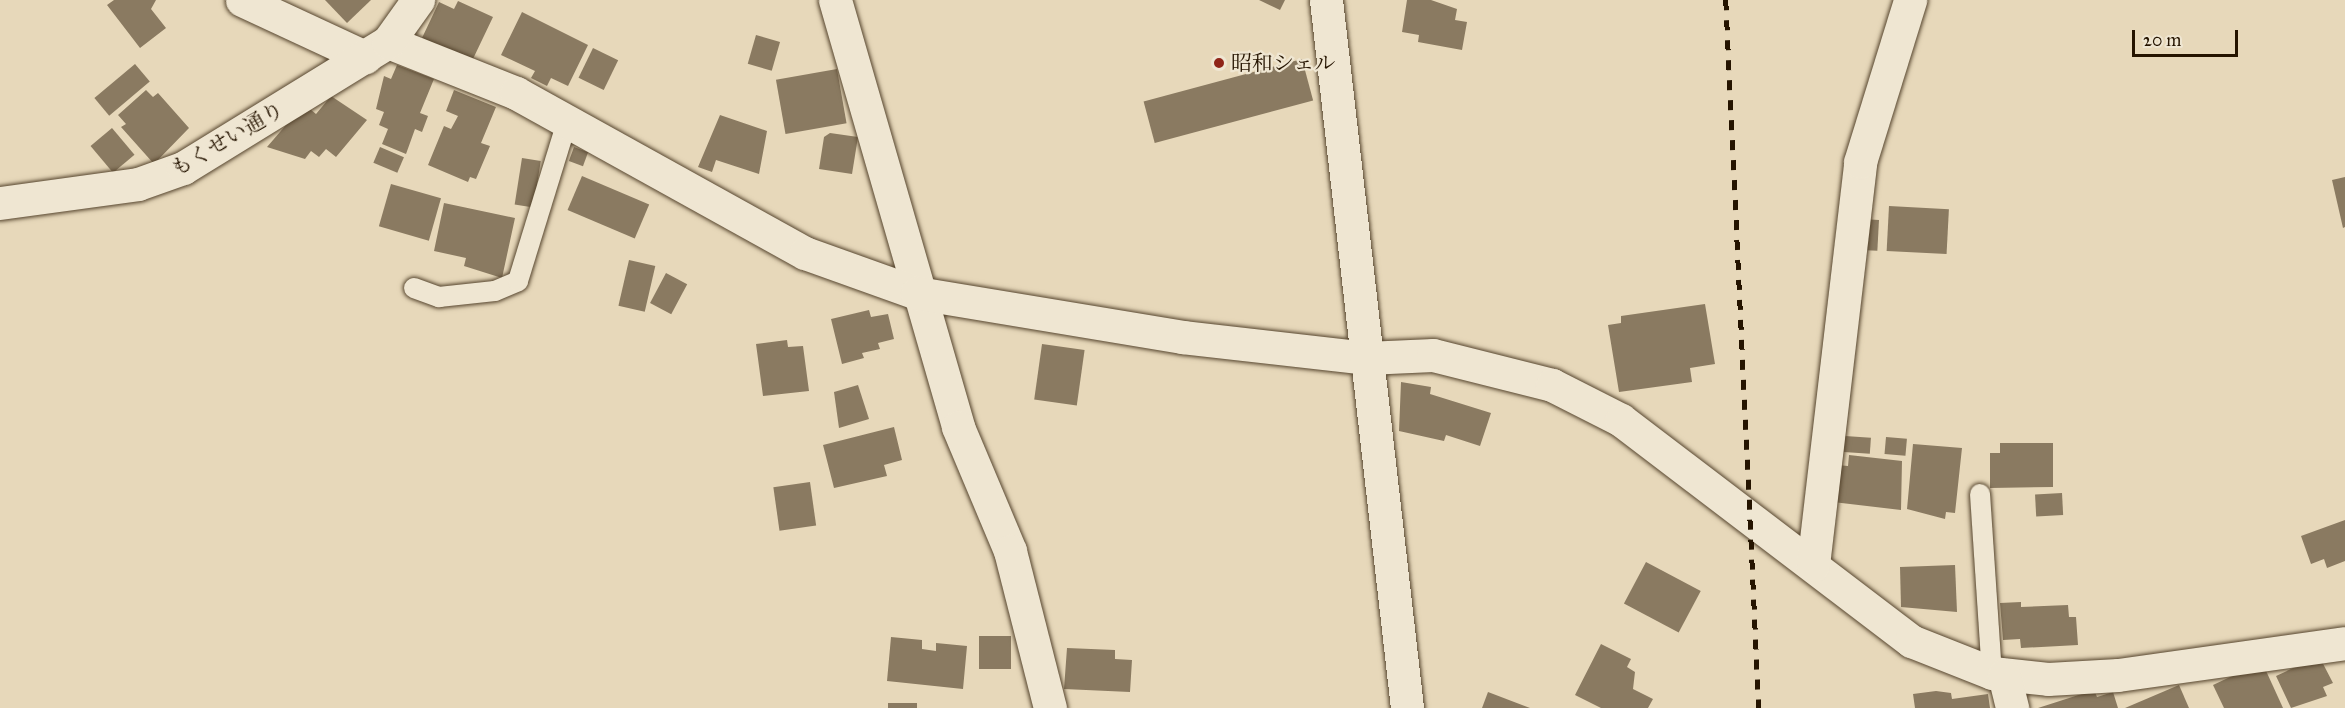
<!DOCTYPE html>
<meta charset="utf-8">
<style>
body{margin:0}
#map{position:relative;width:2345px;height:708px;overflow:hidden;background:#e7d8ba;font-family:"IM FELL Great Primer","Noto Serif JP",serif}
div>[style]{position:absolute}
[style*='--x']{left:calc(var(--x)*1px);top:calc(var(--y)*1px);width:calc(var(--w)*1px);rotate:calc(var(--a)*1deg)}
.building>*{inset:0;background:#8a7a61;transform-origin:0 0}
.roads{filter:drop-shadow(0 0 2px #56452e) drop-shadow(0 0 2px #56452e)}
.service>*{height:20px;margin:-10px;padding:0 10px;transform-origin:10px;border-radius:10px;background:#efe6d2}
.minor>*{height:33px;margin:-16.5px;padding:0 16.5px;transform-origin:16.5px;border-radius:16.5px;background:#efe6d2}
.tertiary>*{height:33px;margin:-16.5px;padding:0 16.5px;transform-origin:16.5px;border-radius:16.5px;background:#efe6d2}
.rail>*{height:4.5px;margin-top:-2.25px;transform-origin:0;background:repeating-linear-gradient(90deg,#251400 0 10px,transparent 0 20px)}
.dots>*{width:16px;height:16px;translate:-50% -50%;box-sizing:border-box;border:3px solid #efe6d2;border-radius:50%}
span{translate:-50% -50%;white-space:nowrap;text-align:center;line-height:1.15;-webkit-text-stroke:4.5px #efe6d2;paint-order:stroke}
.poi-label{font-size:21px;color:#251400}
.left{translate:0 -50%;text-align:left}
.street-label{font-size:21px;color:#251400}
.scale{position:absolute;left:2132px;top:30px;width:106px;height:27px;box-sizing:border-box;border:3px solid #251400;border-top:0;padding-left:8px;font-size:18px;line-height:21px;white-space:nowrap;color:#251400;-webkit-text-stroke:4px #efe6d2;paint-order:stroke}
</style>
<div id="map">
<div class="building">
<i style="clip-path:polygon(114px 0,156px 0,151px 9px,166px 28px,140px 48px,107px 5px)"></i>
<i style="clip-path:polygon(325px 0,371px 0,347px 23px)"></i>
<i style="clip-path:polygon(1259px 0,1285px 0,1280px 10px)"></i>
<i style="clip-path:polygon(1407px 0,1431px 0,1457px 9px,1455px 20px,1467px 22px,1462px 50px,1418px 42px,1419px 35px,1402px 32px)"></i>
<i style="clip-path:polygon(458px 1px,493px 17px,472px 61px,422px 38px,439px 2px,454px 9px)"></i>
<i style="clip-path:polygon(522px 12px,588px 45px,568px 86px,551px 78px,547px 86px,531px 78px,535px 71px,501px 55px)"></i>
<i style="left:756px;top:35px;width:25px;height:30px;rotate:16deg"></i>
<i style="left:593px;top:48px;width:28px;height:33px;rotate:26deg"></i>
<i style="left:1302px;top:59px;width:43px;height:164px;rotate:75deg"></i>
<i style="left:135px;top:64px;width:23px;height:53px;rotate:50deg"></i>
<i style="clip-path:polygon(397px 65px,434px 79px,420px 113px,428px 116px,422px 132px,415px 129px,406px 154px,382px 144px,388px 129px,379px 125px,384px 112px,376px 109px,384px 76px,391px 79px)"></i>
<i style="left:837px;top:69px;width:55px;height:62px;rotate:80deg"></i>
<i style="clip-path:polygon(146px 90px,153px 97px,158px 93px,189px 128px,154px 164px,121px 127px,126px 124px,118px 115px)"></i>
<i style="clip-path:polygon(454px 90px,496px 107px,481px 143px,490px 146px,476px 179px,470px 177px,468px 182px,428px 165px,444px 126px,451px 129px,458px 116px,446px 111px)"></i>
<i style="clip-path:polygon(331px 96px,367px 120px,336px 157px,326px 149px,319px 157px,311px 151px,305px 159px,267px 147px,286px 125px,310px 109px,316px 114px)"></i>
<i style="clip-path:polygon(720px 115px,767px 131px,759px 174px,716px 160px,712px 172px,698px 167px)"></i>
<i style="left:112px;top:128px;width:35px;height:28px;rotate:50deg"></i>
<i style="clip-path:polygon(830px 133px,858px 137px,852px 174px,819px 169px,824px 137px)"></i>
<i style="left:380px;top:147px;width:26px;height:17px;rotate:23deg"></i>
<i style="left:574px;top:147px;width:15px;height:15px;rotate:20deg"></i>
<i style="left:522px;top:158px;width:19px;height:47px;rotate:9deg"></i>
<i style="left:582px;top:176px;width:73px;height:37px;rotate:23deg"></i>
<i style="clip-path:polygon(2345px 177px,2345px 227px,2343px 228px,2332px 180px)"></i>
<i style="left:391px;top:184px;width:52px;height:44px;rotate:16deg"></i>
<i style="clip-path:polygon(444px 203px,515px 218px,502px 278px,464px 266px,466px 258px,434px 251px)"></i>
<i style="left:1889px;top:206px;width:60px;height:45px;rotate:3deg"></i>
<i style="left:1862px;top:219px;width:17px;height:31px;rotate:3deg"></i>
<i style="left:629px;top:260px;width:27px;height:47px;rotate:13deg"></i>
<i style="left:666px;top:273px;width:24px;height:34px;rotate:28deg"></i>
<i style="clip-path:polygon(1705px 304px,1715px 364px,1690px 368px,1692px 382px,1619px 392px,1608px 325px,1621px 323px,1621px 316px)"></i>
<i style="clip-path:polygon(869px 310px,871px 317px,888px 314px,894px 339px,878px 343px,880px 349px,862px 353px,864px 358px,842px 364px,831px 319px)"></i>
<i style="clip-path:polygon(787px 340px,788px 347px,803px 346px,809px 391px,763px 396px,756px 344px)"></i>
<i style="left:1042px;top:344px;width:43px;height:56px;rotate:8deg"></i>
<i style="clip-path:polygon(1401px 382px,1431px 387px,1430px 394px,1491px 413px,1480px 446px,1446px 435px,1444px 441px,1399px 431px)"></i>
<i style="clip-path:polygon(858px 385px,869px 419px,839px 428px,834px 392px)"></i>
<i style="clip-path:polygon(894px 427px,902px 460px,884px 465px,887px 476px,834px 488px,823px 445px)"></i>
<i style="left:1845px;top:436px;width:26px;height:16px;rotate:4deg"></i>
<i style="left:1886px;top:437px;width:21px;height:17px;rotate:5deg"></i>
<i style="clip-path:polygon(2000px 443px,2053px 443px,2053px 487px,1990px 488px,1990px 453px,2000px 453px)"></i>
<i style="clip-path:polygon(1913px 444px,1962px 448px,1955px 513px,1946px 512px,1945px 519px,1907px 509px)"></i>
<i style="clip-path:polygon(1849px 455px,1902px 461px,1901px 510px,1833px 502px,1837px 465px,1848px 466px)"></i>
<i style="left:810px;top:482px;width:44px;height:37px;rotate:82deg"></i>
<i style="left:2062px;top:493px;width:22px;height:27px;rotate:87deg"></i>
<i style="clip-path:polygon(2345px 520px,2345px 561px,2327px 568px,2324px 559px,2311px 564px,2301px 536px)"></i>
<i style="left:1646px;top:562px;width:62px;height:47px;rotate:28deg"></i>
<i style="clip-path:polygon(1955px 565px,1957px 612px,1901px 607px,1900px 567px)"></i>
<i style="clip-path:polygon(2021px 602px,2021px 607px,2068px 605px,2069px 617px,2076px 617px,2078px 645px,2021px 648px,2020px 639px,2003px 640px,2000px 603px)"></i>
<i style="left:979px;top:636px;width:32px;height:33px"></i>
<i style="clip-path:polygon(891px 637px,922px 640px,922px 649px,936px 651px,936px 643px,967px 646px,963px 689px,887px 681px)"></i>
<i style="clip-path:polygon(1601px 644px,1631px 659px,1627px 667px,1635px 672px,1633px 689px,1653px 699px,1648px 708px,1601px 708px,1575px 695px)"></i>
<i style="clip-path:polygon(1067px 648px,1115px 650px,1115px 659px,1132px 660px,1130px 692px,1064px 689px)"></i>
<i style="clip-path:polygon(2319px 656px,2333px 683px,2323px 687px,2327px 696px,2291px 708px,2276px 676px)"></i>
<i style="clip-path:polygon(2262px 662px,2283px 708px,2224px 708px,2213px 685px)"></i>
<i style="clip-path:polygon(2179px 685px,2189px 708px,2125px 708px)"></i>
<i style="clip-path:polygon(2094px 690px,2097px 697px,2113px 692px,2118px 708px,2038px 708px)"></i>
<i style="clip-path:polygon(1936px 691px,1951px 693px,1952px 699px,1988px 694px,1990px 708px,1915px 708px,1913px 694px)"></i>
<i style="clip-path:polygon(1488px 692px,1530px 708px,1482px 708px)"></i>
<i style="left:888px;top:703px;width:29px;height:5px"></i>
</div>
<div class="roads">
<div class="service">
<i style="--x:414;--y:288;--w:27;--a:20"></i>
<i style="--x:439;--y:297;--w:56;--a:-6.1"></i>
<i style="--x:495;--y:291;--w:25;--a:-23"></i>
<i style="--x:518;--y:281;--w:166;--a:-72.9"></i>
<i style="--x:1980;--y:494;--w:179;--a:86.2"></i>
</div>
<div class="minor">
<i style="--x:242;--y:0;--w:136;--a:24.9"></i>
<i style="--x:835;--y:0;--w:444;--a:73.9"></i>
<i style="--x:958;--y:427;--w:134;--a:67.2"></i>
<i style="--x:1010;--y:551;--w:162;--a:75.7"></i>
<i style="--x:388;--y:42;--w:138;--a:21.7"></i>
<i style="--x:516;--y:93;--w:330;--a:29"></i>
<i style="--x:805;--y:253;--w:119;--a:19.7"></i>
<i style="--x:917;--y:293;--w:269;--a:9.4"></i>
<i style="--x:1182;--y:337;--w:185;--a:6.5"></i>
<i style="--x:1366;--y:358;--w:67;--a:-2.6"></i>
<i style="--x:1433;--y:355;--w:123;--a:14.1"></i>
<i style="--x:1552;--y:385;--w:77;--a:26.9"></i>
<i style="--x:1621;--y:420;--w:365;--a:37.3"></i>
<i style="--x:1911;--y:641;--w:87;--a:21.6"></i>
<i style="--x:1992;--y:673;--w:56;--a:6.1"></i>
<i style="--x:2048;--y:679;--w:70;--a:-3.3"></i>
<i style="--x:2118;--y:675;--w:229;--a:-8"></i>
<i style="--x:0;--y:203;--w:139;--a:-7.8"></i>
<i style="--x:138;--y:184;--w:48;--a:-19.6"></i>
<i style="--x:183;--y:168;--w:241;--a:-31.6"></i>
<i style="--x:388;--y:42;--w:52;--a:-54.5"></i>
<i style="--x:1813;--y:565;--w:406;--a:-83.3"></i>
<i style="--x:1860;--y:162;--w:170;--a:-72.8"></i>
<i style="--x:2004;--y:675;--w:34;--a:76"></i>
</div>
<div class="tertiary">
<i style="--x:1326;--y:0;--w:713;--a:83.47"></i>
</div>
</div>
<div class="rail">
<i style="--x:1726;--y:0;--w:709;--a:87.33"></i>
</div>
<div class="dots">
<i style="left:1219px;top:63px;background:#8f2418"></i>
</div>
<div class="poi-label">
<span class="left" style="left:1231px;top:63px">昭和シェル</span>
</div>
<div class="street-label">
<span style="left:227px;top:139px;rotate:-30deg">もくせい通り</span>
</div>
<div class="scale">20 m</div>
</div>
